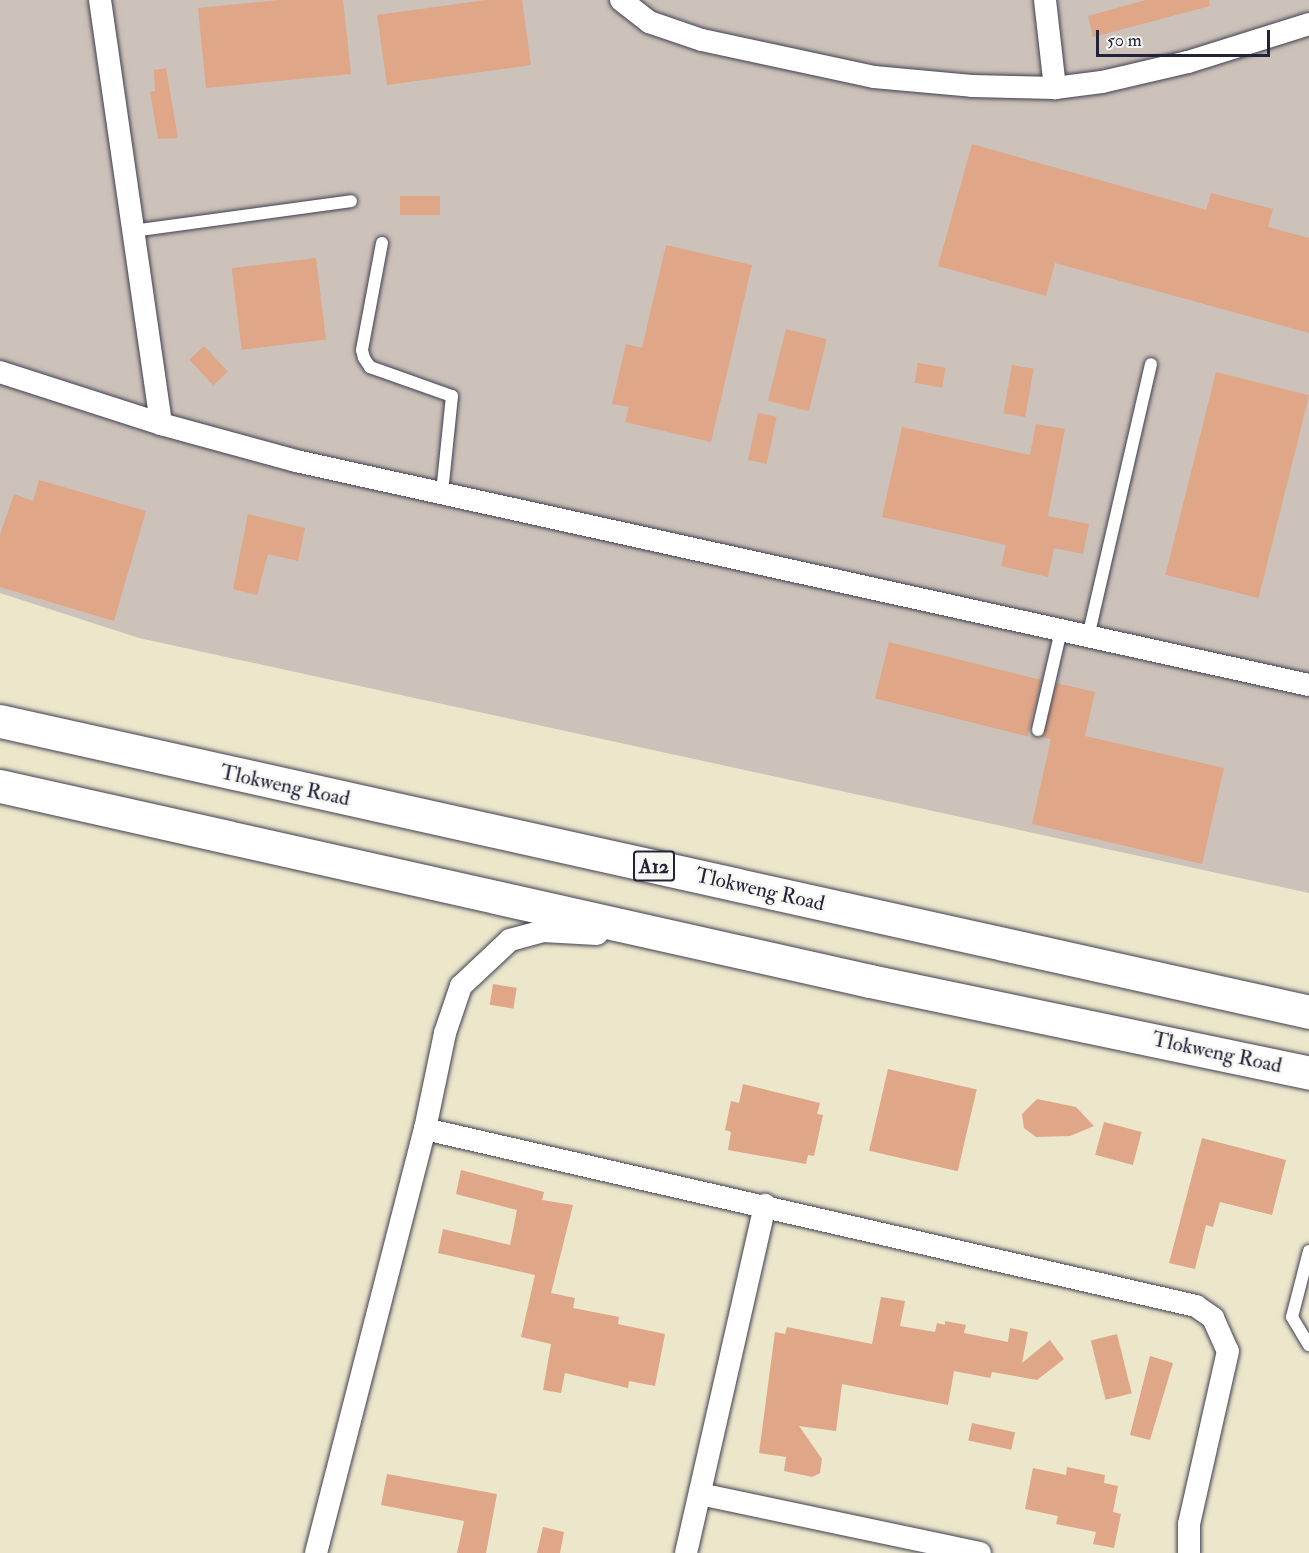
<!DOCTYPE html>
<style>
body{margin:0}
#map{position:relative;width:1309px;height:1553px;overflow:hidden;background:#ece6cb;font-family:"IM FELL Double Pica",serif}
div>[style]{position:absolute}
[style*='--x']{left:calc(var(--x)*1px);top:calc(var(--y)*1px);width:calc(var(--w)*1px);rotate:calc(var(--a)*1deg)}
.industrial>*{inset:0;background:#ccc2b9}
.building>*{inset:0;background:#dfa688;transform-origin:0 0}
.roads{filter:drop-shadow(0 0 2px #403f51) drop-shadow(0 0 2px #403f51)}
.lane>*{height:12px;margin:-6px;padding:0 6px;transform-origin:6px;border-radius:6px;background:#fff}
.street>*{height:22px;margin:-11px;padding:0 11px;transform-origin:11px;border-radius:11px;background:#fff}
.primary>*{height:33px;margin:-16.5px;padding:0 16.5px;transform-origin:16.5px;border-radius:16.5px;background:#fff}
span{translate:-50% -50%;white-space:nowrap;text-align:center;line-height:1.15;-webkit-text-stroke:5px #f6f6f2;paint-order:stroke}
.shield-label span{padding:2px 4px;background:#f6f6f2;border:2px solid;border-radius:4px;-webkit-text-stroke-width:0}
.shield-label{font-size:20px;color:#22223b;font-weight:700}
.street-label{font-size:21px;color:#22223b}
.scale{position:absolute;left:1096px;top:30px;width:174px;height:27px;box-sizing:border-box;border:3px solid #22223b;border-top:0;padding-left:8px;font-size:18px;line-height:21px;white-space:nowrap;color:#22223b;-webkit-text-stroke:4px #f6f6f2;paint-order:stroke}
</style>
<div id="map">
<div class="industrial">
<i style="clip-path:polygon(0 0,1309px 0,1309px 893px,139px 638px,0 593px)"></i>
</div>
<div class="building">
<i style="clip-path:polygon(279px 0,343px 0,351px 74px,206px 88px,198px 8px)"></i>
<i style="clip-path:polygon(486px 0,522px 0,531px 65px,387px 85px,377px 15px)"></i>
<i style="clip-path:polygon(1146px 0,1209px 0,1210px 6px,1093px 37px,1088px 16px)"></i>
<i style="clip-path:polygon(166px 68px,178px 138px,158px 139px,150px 92px,155px 91px,154px 70px)"></i>
<i style="clip-path:polygon(972px 144px,1206px 210px,1211px 193px,1273px 209px,1268px 227px,1309px 238px,1309px 333px,1055px 263px,1046px 296px,938px 266px)"></i>
<i style="left:400px;top:196px;width:40px;height:19px"></i>
<i style="clip-path:polygon(666px 245px,752px 265px,711px 442px,625px 422px,629px 407px,612px 404px,626px 344px,642px 348px)"></i>
<i style="left:316px;top:258px;width:82px;height:85px;rotate:83deg"></i>
<i style="left:786px;top:329px;width:42px;height:74px;rotate:14deg"></i>
<i style="left:204px;top:346px;width:35px;height:20px;rotate:47deg"></i>
<i style="left:918px;top:363px;width:28px;height:20px;rotate:10deg"></i>
<i style="left:1012px;top:365px;width:22px;height:49px;rotate:10deg"></i>
<i style="left:1216px;top:372px;width:96px;height:209px;rotate:14deg"></i>
<i style="left:758px;top:413px;width:19px;height:48px;rotate:12deg"></i>
<i style="clip-path:polygon(1036px 424px,1065px 429px,1048px 516px,1089px 524px,1083px 554px,1054px 548px,1048px 577px,1001px 566px,1006px 545px,882px 517px,902px 427px,1030px 455px)"></i>
<i style="clip-path:polygon(39px 480px,146px 511px,114px 621px,0 587px,0 535px,14px 494px,33px 501px)"></i>
<i style="clip-path:polygon(248px 514px,305px 528px,298px 561px,268px 554px,257px 595px,233px 589px)"></i>
<i style="left:889px;top:642px;width:157px;height:58px;rotate:14deg"></i>
<i style="clip-path:polygon(1057px 683px,1095px 692px,1085px 736px,1224px 768px,1202px 864px,1032px 824px,1051px 739px,1042px 737px)"></i>
<i style="left:493px;top:984px;width:24px;height:21px;rotate:9deg"></i>
<i style="left:888px;top:1069px;width:91px;height:84px;rotate:13deg"></i>
<i style="clip-path:polygon(743px 1084px,820px 1103px,817px 1114px,823px 1115px,814px 1156px,808px 1155px,806px 1164px,728px 1150px,731px 1132px,725px 1130px,731px 1101px,739px 1103px)"></i>
<i style="clip-path:polygon(1037px 1099px,1076px 1107px,1094px 1126px,1070px 1136px,1036px 1137px,1024px 1128px,1022px 1114px)"></i>
<i style="left:1104px;top:1122px;width:39px;height:34px;rotate:15deg"></i>
<i style="clip-path:polygon(1202px 1138px,1286px 1160px,1272px 1215px,1220px 1202px,1213px 1227px,1206px 1225px,1195px 1269px,1169px 1263px)"></i>
<i style="clip-path:polygon(461px 1170px,544px 1192px,542px 1200px,573px 1205px,551px 1293px,575px 1298px,573px 1308px,619px 1317px,618px 1324px,665px 1334px,655px 1386px,629px 1381px,628px 1388px,565px 1373px,561px 1393px,543px 1390px,551px 1344px,521px 1337px,535px 1275px,438px 1253px,443px 1229px,510px 1245px,517px 1210px,456px 1194px)"></i>
<i style="clip-path:polygon(881px 1297px,905px 1301px,900px 1326px,935px 1332px,937px 1323px,945px 1325px,945px 1321px,966px 1325px,964px 1333px,1008px 1342px,1010px 1328px,1028px 1332px,1022px 1363px,1050px 1340px,1064px 1359px,1037px 1380px,992px 1372px,990px 1378px,954px 1371px,948px 1405px,842px 1384px,836px 1431px,799px 1426px,822px 1459px,820px 1473px,812px 1477px,784px 1471px,786px 1457px,759px 1453px,775px 1332px,785px 1334px,787px 1327px,872px 1344px)"></i>
<i style="left:1117px;top:1334px;width:61px;height:27px;rotate:76deg"></i>
<i style="clip-path:polygon(1150px 1356px,1173px 1363px,1150px 1440px,1130px 1435px)"></i>
<i style="left:972px;top:1423px;width:44px;height:18px;rotate:12deg"></i>
<i style="clip-path:polygon(1067px 1467px,1105px 1475px,1104px 1483px,1118px 1486px,1113px 1512px,1121px 1514px,1114px 1548px,1093px 1544px,1096px 1532px,1056px 1524px,1058px 1516px,1025px 1509px,1033px 1468px,1066px 1475px)"></i>
<i style="clip-path:polygon(387px 1474px,497px 1494px,486px 1553px,457px 1553px,464px 1521px,381px 1505px)"></i>
<i style="clip-path:polygon(543px 1527px,564px 1532px,560px 1553px,537px 1553px)"></i>
</div>
<div class="roads">
<div class="lane">
<i style="--x:133;--y:231;--w:220;--a:-7.8"></i>
<i style="--x:382;--y:243;--w:109;--a:100.6"></i>
<i style="--x:362;--y:350;--w:8;--a:76"></i>
<i style="--x:364;--y:358;--w:11;--a:56"></i>
<i style="--x:370;--y:367;--w:87;--a:19.5"></i>
<i style="--x:452;--y:396;--w:98;--a:95.9"></i>
<i style="--x:1088;--y:637;--w:280;--a:-77"></i>
<i style="--x:1038;--y:730;--w:103;--a:-77"></i>
<i style="--x:1309;--y:1251;--w:68;--a:104.4"></i>
<i style="--x:1292;--y:1317;--w:33;--a:59"></i>
</div>
<div class="street">
<i style="--x:100;--y:0;--w:428;--a:81.8"></i>
<i style="--x:621;--y:0;--w:36;--a:38"></i>
<i style="--x:649;--y:22;--w:56;--a:18.8"></i>
<i style="--x:702;--y:40;--w:176;--a:12.1"></i>
<i style="--x:874;--y:77;--w:98;--a:5.2"></i>
<i style="--x:972;--y:86;--w:83;--a:1.4"></i>
<i style="--x:1055;--y:88;--w:47;--a:-7.3"></i>
<i style="--x:1102;--y:82;--w:88;--a:-13.1"></i>
<i style="--x:1188;--y:62;--w:127;--a:-17.4"></i>
<i style="--x:1045;--y:0;--w:89;--a:83.5"></i>
<i style="--x:0;--y:372;--w:169;--a:17.9"></i>
<i style="--x:161;--y:424;--w:140;--a:15.3"></i>
<i style="--x:296;--y:461;--w:1037;--a:12.47"></i>
<i style="--x:425;--y:1129;--w:791;--a:12.93"></i>
<i style="--x:1196;--y:1306;--w:21;--a:35"></i>
<i style="--x:1213;--y:1318;--w:36;--a:66"></i>
<i style="--x:1228;--y:1351;--w:177;--a:102.7"></i>
<i style="--x:1189;--y:1524;--w:29;--a:90"></i>
<i style="--x:700;--y:1494;--w:286;--a:11.9"></i>
<i style="--x:316;--y:1553;--w:438;--a:-75.6"></i>
<i style="--x:425;--y:1129;--w:98;--a:-78.2"></i>
<i style="--x:445;--y:1033;--w:50;--a:-71.2"></i>
<i style="--x:461;--y:986;--w:67;--a:-43.2"></i>
<i style="--x:510;--y:940;--w:34;--a:-15"></i>
<i style="--x:543;--y:931;--w:54;--a:3.2"></i>
<i style="--x:686;--y:1553;--w:357;--a:-77.2"></i>
</div>
<div class="primary">
<i style="--x:0;--y:721;--w:1341;--a:12.53"></i>
<i style="--x:0;--y:786;--w:892;--a:12.63"></i>
<i style="--x:870;--y:981;--w:449;--a:11.8"></i>
</div>
</div>
<div class="shield-label">
<span style="left:654px;top:866px">A12</span>
</div>
<div class="street-label">
<span style="left:285px;top:786px;rotate:12deg">Tlokweng Road</span>
<span style="left:760px;top:890px;rotate:13deg">Tlokweng Road</span>
<span style="left:1217px;top:1053px;rotate:12deg">Tlokweng Road</span>
</div>
<div class="scale">50 m</div>
</div>
